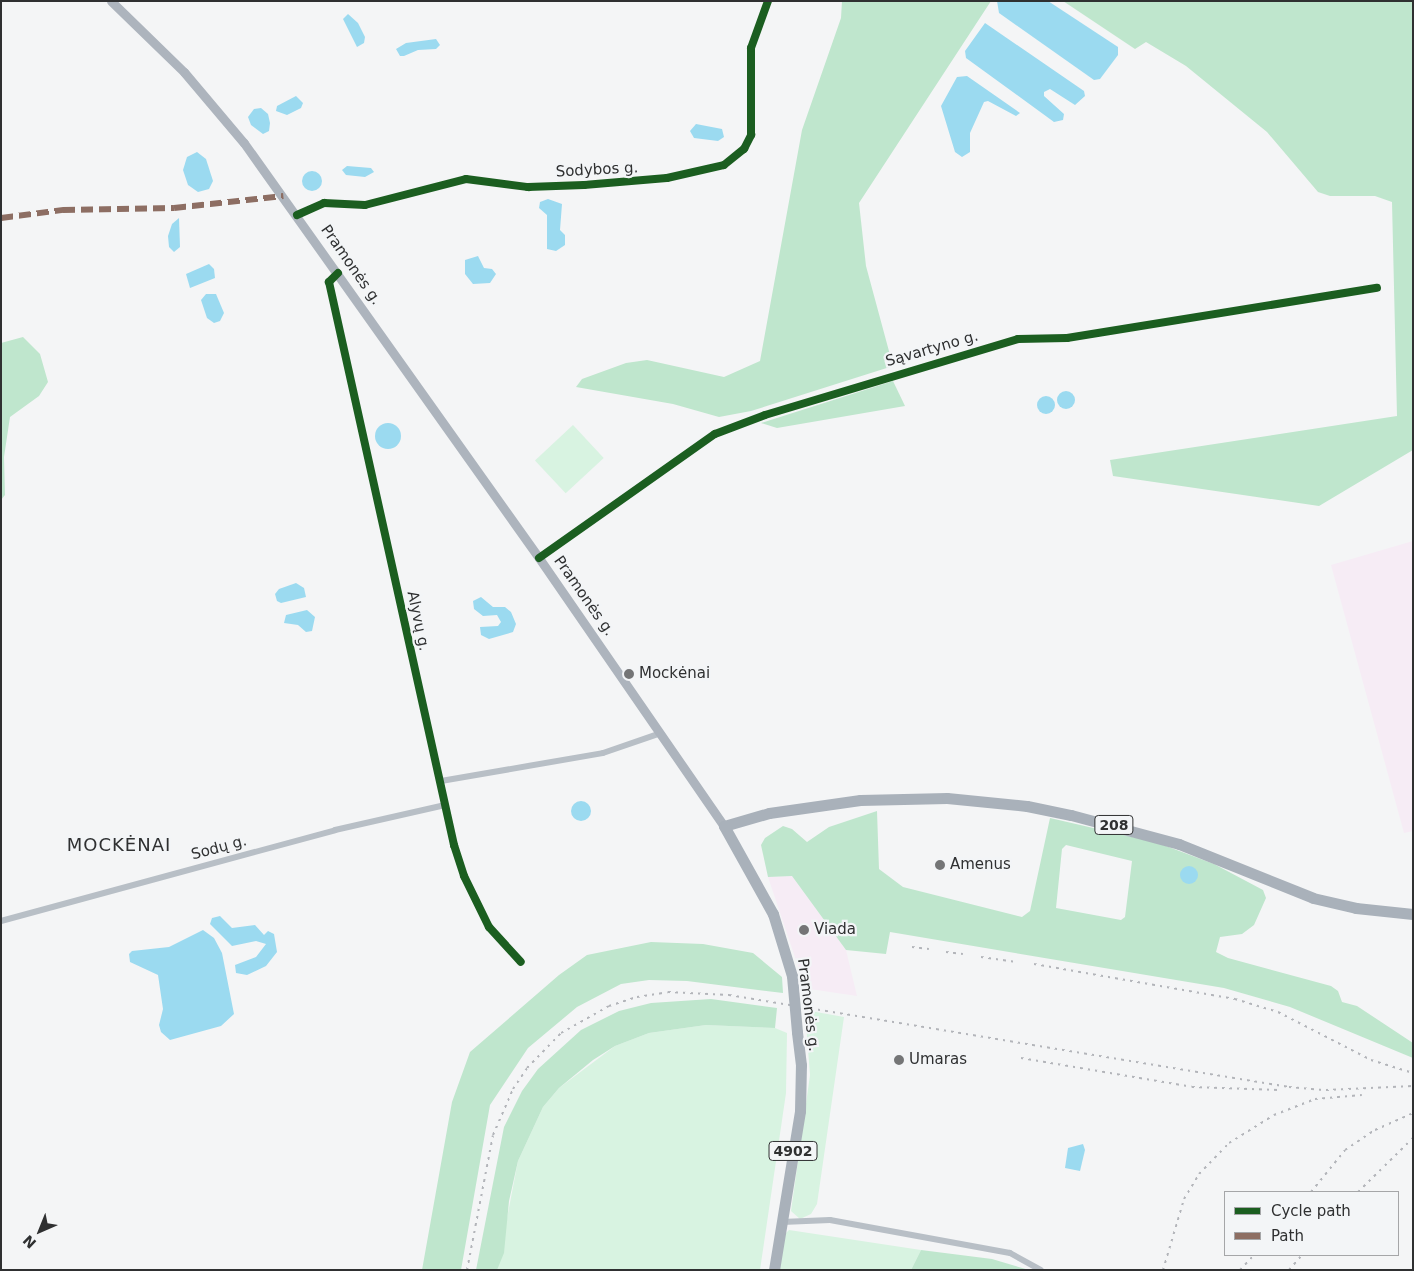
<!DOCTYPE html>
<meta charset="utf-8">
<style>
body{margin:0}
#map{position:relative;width:1414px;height:1271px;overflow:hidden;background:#f4f5f6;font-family:"DejaVu Sans",sans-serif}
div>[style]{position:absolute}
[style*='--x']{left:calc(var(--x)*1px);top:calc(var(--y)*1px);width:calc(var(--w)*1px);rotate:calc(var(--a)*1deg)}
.commercial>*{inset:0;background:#f6ecf5}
.green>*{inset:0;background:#d8f3e1;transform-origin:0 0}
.forest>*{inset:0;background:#bfe6cd}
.water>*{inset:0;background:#9bdaf0}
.round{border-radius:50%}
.street>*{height:6px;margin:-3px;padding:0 3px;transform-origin:3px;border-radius:3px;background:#b8bfc6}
.secondary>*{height:9px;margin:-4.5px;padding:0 4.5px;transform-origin:4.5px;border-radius:4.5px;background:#adb4bd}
.highway>*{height:11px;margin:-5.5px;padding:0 5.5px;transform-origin:5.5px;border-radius:5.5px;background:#a9b1ba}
.rail>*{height:2px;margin-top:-1px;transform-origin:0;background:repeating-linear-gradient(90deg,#b3b5ba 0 2.5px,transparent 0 7.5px)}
.highway-bridge>*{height:11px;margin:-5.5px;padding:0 5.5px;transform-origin:5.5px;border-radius:5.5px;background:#a9b1ba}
.quiet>*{height:6px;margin-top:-3px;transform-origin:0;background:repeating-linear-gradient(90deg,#8d6e63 0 12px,transparent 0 18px)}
.cycleway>*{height:8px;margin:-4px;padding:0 4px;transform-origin:4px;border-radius:4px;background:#1b5e20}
.dots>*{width:14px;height:14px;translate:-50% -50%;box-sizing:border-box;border:2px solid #f3f5f7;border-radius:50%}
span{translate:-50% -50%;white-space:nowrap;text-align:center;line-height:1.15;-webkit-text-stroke:4.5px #f3f5f7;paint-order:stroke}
.shield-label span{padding:1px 4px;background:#f3f5f7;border:1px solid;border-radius:4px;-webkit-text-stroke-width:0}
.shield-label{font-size:14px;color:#2f3031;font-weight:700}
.street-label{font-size:15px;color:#2f3031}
.poi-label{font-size:15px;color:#2f3031}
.left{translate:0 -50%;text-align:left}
.quarter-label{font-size:18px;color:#2f3031;letter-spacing:1px}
.frame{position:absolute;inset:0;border:2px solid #2f3031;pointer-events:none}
.legend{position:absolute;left:1224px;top:1191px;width:175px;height:65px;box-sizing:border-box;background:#f3f5f7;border:1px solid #a5a6a8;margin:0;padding:6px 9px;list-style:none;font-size:15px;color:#2f3031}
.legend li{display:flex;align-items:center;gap:10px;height:25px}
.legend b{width:25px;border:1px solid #a5a6a8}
.north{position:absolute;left:15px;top:1206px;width:50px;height:50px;-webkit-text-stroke:4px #f3f5f7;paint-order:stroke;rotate:224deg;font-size:14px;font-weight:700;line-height:20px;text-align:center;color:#2f3031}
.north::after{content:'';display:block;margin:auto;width:18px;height:22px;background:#2f3031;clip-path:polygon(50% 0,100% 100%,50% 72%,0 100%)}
</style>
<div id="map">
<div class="commercial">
<i style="clip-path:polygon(1413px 541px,1413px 831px,1404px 833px,1331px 565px)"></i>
<i style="clip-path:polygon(792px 876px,846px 950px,857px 996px,803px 988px,801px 975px,768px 877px)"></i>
</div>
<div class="green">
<i style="left:573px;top:425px;width:45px;height:52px;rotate:47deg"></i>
<i style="clip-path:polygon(805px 1010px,844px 1017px,817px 1204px,811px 1214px,800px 1219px,791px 1211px,810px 1075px)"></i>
<i style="clip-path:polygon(706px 1025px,775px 1028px,787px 1033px,786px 1093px,760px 1270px,497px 1270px,518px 1161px,543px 1107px,559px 1088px,615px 1046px,649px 1033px)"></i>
<i style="clip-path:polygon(789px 1230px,921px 1250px,911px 1270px,779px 1270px,784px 1235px)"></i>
</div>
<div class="forest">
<i style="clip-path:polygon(842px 1px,991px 1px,859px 203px,866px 266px,893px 366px,751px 411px,719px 417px,673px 404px,576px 387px,582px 379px,626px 363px,647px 360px,724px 377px,760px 361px,802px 130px,841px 18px)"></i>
<i style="clip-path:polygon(1063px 1px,1413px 1px,1413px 450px,1319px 506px,1113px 476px,1110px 460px,1397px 416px,1392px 202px,1375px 196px,1330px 196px,1318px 192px,1267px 132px,1186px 66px,1146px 42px,1135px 49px)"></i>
<i style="clip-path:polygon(23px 337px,40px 354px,48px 382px,39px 396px,10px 417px,4px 457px,5px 495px,1px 500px,1px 343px)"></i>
<i style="clip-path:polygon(893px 381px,905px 406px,777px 428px,761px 423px)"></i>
<i style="clip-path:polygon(evenodd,877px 811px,879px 869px,903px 887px,1022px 917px,1030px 911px,1050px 818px,1158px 843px,1214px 864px,1263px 890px,1266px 898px,1254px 925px,1242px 934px,1220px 937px,1216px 952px,1228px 958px,1331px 986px,1338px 991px,1342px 1002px,1357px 1006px,1413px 1043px,1413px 1058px,1290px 1007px,1224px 988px,890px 932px,886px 954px,846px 950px,792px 876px,768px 877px,761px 845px,765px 838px,783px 826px,792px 829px,807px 842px,829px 827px,877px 811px,1066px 845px,1132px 861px,1125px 917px,1121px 920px,1056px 908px,1062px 849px,1066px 845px)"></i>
<i style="clip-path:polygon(651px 942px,703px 944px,753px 953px,782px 977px,783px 993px,687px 981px,649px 980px,621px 984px,577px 1007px,528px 1048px,490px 1105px,461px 1270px,422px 1270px,452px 1102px,470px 1052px,559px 975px,587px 955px)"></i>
<i style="clip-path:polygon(711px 999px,777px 1008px,775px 1028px,706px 1025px,649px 1033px,615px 1046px,593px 1060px,559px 1088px,543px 1107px,518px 1161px,509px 1201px,504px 1253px,497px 1270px,476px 1270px,504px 1127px,522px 1091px,538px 1069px,581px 1030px,619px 1011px,651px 1003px)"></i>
<i style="clip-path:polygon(921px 1250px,992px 1259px,1029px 1270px,911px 1270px)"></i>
</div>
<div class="water">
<i style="clip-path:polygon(997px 1px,1048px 1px,1118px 47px,1118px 55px,1100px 79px,1094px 80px,999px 13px)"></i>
<i style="clip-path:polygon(348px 14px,358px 23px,365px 37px,364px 43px,357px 47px,343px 19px)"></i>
<i style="clip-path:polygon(985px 23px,1084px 91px,1085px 96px,1075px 105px,1050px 89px,1044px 92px,1044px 96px,1064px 114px,1063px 120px,1054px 122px,966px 58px,965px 51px)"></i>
<i style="clip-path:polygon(436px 39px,440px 45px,436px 49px,418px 50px,404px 56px,400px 56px,396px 49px,406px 43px)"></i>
<i style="clip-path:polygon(967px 76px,1020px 113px,1016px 116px,988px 101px,984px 102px,970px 133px,970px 152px,962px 157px,955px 152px,941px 106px,957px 77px)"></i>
<i style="clip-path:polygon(296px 96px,303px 103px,301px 108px,287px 115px,276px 111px,277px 106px)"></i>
<i style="clip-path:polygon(261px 108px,268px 114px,270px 123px,269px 131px,263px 134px,251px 125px,248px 117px,254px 109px)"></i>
<i style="clip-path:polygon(696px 124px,722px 129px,724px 137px,718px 141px,694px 138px,690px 131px)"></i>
<i style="clip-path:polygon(197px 152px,206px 159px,213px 181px,209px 189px,198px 192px,188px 185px,183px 170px,187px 157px)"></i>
<i style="clip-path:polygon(347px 166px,371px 168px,374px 172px,365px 177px,346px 175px,342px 170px)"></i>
<i class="round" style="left:302px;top:171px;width:20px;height:20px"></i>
<i style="clip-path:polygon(548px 199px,562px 204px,560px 230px,565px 235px,565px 245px,556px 251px,547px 249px,547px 215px,539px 208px,540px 202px)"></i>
<i style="clip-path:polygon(179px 218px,180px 247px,174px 252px,169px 247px,168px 236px,172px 224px)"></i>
<i style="clip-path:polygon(478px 256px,484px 268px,492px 269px,496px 274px,490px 283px,473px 284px,465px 274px,465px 260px)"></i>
<i style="clip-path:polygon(209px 264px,214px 269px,215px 278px,190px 288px,186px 274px)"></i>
<i style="clip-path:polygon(216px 294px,224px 313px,220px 321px,214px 323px,207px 318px,201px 300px,206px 294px)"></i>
<i class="round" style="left:1057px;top:391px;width:18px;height:18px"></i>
<i class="round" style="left:1037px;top:396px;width:18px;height:18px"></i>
<i class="round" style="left:375px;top:423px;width:26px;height:26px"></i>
<i style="clip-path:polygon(296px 583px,304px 588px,306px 597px,281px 603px,277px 601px,275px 594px,279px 589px)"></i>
<i style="clip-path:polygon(481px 597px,493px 607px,505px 607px,511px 612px,516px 624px,513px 632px,489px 639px,481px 635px,480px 627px,498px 626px,501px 622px,497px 615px,483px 616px,474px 609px,473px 601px)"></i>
<i style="clip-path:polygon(307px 610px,315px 617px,312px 631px,306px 632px,298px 625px,284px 623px,286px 615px)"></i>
<i class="round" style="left:571px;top:801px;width:20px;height:20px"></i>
<i class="round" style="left:1180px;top:866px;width:18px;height:18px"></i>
<i style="clip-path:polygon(220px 916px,232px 928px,255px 925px,264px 935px,268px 931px,274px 934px,277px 952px,266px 966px,247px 975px,236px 973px,235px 965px,256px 957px,266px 944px,256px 941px,232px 946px,210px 924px,212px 918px)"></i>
<i style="clip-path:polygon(203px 930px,214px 938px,222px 953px,234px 1014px,221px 1026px,170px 1040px,161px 1032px,159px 1025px,163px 1009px,158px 975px,130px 962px,129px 954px,132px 951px,169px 947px)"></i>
<i style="clip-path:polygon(1083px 1144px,1085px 1150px,1080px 1171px,1065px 1168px,1068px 1148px)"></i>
</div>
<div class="street">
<i style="--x:297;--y:215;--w:30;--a:-24"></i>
<i style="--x:324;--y:203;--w:41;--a:2.8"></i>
<i style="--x:365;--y:205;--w:104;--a:-14.4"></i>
<i style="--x:466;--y:179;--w:63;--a:7.4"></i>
<i style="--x:528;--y:187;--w:56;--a:-2"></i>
<i style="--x:584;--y:185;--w:83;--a:-4.8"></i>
<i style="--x:667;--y:178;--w:58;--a:-12.8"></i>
<i style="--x:724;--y:165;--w:26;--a:-39"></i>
<i style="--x:744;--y:149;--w:16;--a:-63"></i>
<i style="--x:751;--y:135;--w:87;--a:-90"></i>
<i style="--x:751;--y:48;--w:50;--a:-70.1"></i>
<i style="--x:338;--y:273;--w:13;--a:135"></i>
<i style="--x:329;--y:282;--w:577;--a:77.48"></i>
<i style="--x:454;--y:845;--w:33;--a:72"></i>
<i style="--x:464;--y:876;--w:57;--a:63.9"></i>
<i style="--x:489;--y:927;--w:47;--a:47.6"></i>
<i style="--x:539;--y:558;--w:215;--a:-35.2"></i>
<i style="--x:715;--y:434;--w:53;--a:-20.8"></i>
<i style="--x:765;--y:415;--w:264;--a:-16.7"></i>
<i style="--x:1018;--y:339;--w:49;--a:-1.2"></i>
<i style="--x:1067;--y:338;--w:314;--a:-9.2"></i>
<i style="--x:441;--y:781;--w:164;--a:-9.8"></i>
<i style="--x:603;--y:753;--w:61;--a:-19"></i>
<i style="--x:1;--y:921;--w:346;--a:-15.2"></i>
<i style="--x:335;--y:830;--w:113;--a:-12.8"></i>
<i style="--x:782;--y:1222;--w:48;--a:-2.4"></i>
<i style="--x:830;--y:1220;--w:183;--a:10.4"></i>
<i style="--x:1010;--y:1253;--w:35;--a:29"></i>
</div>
<div class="secondary">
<i style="--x:111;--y:1;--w:102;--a:44.2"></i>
<i style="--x:184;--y:72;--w:93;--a:49.8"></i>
<i style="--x:244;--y:143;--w:509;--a:54.59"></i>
<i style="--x:539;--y:558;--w:326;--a:55.4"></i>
</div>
<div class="highway">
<i style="--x:792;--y:976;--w:65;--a:-107"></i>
<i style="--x:773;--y:914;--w:101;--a:-119.1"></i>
<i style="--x:724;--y:826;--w:47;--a:-16.1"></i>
<i style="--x:769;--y:813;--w:92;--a:-8.1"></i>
<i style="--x:860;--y:800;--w:87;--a:-1.3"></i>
<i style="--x:947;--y:798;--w:80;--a:5.7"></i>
<i style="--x:1027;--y:806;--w:45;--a:11.6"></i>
<i style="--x:1071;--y:815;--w:112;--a:15"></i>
<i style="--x:1179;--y:844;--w:144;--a:21.9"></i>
<i style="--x:1313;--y:898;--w:44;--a:13.1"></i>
<i style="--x:1356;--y:908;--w:57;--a:6"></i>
<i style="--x:774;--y:1270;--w:161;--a:-80.7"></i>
<i style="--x:800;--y:1111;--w:46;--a:-88.8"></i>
<i style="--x:801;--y:1065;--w:33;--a:-97"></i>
</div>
<div class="rail">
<i style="--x:912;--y:947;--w:17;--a:7"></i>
<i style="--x:946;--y:952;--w:17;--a:7"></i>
<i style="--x:981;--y:957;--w:34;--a:8"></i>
<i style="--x:1034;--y:964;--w:204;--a:9.9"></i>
<i style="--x:1235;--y:999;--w:45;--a:16.8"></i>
<i style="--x:1278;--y:1012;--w:105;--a:27.3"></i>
<i style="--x:1371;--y:1060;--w:44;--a:17.2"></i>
<i style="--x:1021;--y:1058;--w:173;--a:9.6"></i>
<i style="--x:1192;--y:1087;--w:88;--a:2"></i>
<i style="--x:1311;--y:1192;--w:54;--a:-51"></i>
<i style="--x:1345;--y:1150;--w:36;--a:-34"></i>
<i style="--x:1375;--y:1130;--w:42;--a:-24.1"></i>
<i style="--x:1358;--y:1192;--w:77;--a:-44.5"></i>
<i style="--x:467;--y:1270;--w:137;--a:-79.1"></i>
<i style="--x:493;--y:1135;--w:50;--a:-66.5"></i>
<i style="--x:513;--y:1089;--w:25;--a:-56"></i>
<i style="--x:527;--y:1068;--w:49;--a:-45.8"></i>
<i style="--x:561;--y:1033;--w:55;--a:-29.4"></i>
<i style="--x:609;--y:1006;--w:29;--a:-18"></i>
<i style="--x:637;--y:997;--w:31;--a:-9"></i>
<i style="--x:668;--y:992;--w:61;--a:2.8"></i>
<i style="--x:729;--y:995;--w:568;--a:9.33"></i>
<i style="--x:1289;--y:1087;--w:37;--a:5"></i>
<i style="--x:1326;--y:1090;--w:87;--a:-2.6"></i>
<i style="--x:1163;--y:1270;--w:74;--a:-73.5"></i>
<i style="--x:1184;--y:1199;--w:29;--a:-59"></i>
<i style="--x:1199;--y:1174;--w:43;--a:-45.9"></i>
<i style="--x:1229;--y:1143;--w:53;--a:-31.9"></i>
<i style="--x:1274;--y:1115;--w:44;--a:-21.3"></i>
<i style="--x:1315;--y:1099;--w:47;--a:-4.9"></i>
<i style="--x:1240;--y:1270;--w:21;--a:-47"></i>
<i style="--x:1289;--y:1270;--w:20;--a:-49"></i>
</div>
<div class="highway-bridge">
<i style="--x:792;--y:976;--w:56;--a:84.9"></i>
</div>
<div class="quiet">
<i style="--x:1;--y:218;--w:63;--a:-7.4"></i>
<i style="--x:63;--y:210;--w:111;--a:-1"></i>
<i style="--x:174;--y:208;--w:110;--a:-6.3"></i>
</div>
<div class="cycleway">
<i style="--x:297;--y:215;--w:30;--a:-24"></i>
<i style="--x:324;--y:203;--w:41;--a:2.8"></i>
<i style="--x:365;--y:205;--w:104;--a:-14.4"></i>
<i style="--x:466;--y:179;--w:63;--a:7.4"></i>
<i style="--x:528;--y:187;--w:56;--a:-2"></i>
<i style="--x:584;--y:185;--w:83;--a:-4.8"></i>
<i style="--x:667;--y:178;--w:58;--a:-12.8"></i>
<i style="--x:724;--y:165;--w:26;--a:-39"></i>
<i style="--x:744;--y:149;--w:16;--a:-63"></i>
<i style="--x:751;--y:135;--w:87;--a:-90"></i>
<i style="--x:751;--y:48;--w:50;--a:-70.1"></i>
<i style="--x:338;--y:273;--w:13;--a:135"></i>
<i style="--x:329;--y:282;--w:577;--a:77.48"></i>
<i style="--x:454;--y:845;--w:33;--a:72"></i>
<i style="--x:464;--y:876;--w:57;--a:63.9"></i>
<i style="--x:489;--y:927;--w:47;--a:47.6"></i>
<i style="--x:539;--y:558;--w:215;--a:-35.2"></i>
<i style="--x:715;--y:434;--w:53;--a:-20.8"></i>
<i style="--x:765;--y:415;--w:264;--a:-16.7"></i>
<i style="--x:1018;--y:339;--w:49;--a:-1.2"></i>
<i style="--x:1067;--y:338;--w:314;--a:-9.2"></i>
</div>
<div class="dots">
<i style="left:629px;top:674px;background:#747576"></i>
<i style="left:940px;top:865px;background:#747576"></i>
<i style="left:804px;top:930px;background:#747576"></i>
<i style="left:899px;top:1060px;background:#747576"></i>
</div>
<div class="shield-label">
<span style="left:1114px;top:825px">208</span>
<span style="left:793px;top:1151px">4902</span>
</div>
<div class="street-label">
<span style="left:597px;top:170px;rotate:-3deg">Sodybos g.</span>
<span style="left:351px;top:265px;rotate:55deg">Pramonės g.</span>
<span style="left:932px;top:349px;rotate:-16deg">Sąvartyno g.</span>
<span style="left:584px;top:596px;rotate:55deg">Pramonės g.</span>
<span style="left:418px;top:621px;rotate:78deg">Alyvų g.</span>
<span style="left:219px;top:848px;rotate:-15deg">Sodų g.</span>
<span style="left:808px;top:1005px;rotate:83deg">Pramonės g.</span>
</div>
<div class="poi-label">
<span class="left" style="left:639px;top:674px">Mockėnai</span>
<span class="left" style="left:950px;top:865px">Amenus</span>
<span class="left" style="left:814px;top:930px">Viada</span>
<span class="left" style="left:909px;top:1060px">Umaras</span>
</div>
<div class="quarter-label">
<span style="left:119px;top:845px">MOCKĖNAI</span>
</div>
<div class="frame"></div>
<ul class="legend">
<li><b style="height:6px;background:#1b5e20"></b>Cycle path</li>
<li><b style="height:6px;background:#8d6e63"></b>Path</li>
</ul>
<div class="north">N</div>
</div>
